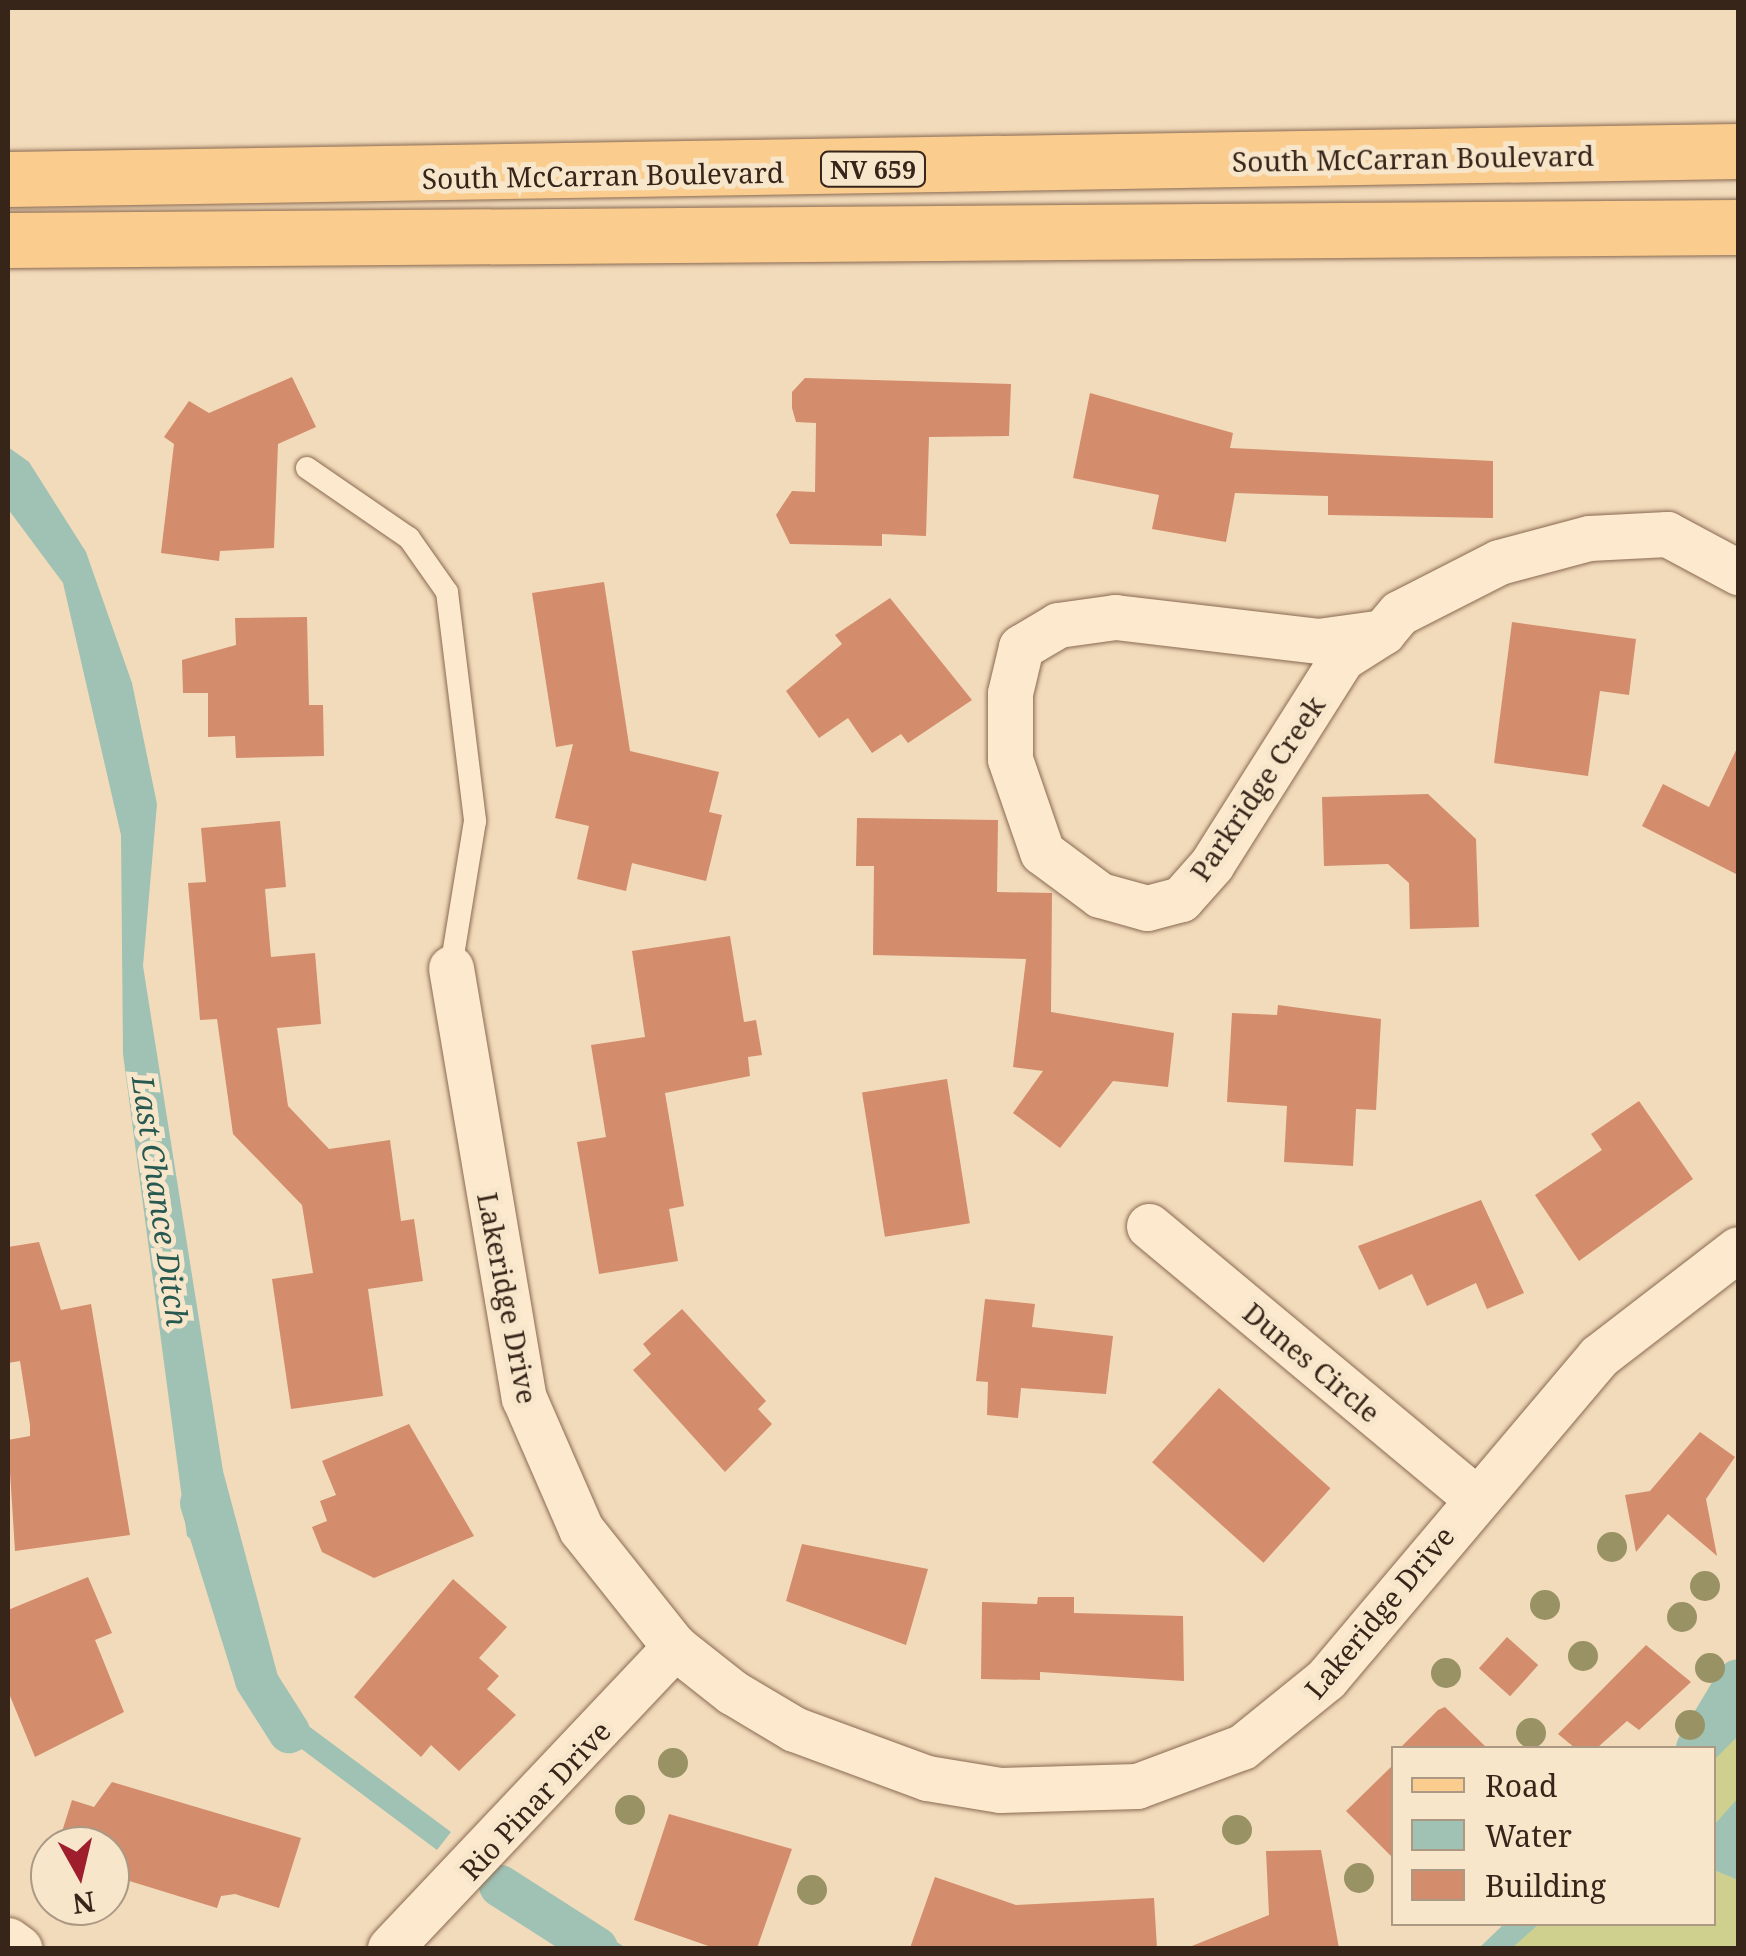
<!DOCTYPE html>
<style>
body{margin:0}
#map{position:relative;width:1746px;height:1956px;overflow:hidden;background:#f2dbba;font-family:"Noto Serif",serif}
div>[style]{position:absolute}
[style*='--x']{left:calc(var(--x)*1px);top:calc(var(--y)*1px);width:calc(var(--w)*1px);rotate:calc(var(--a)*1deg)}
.green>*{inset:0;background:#d0d08e}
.water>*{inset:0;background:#9fc2b4}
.canal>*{height:42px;margin:-21px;padding:0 21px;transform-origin:21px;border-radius:21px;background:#9fc2b4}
.building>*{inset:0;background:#d38c6c;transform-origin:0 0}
.roads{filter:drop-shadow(0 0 2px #8a6a53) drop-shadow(0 0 2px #8a6a53)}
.lane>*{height:22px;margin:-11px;padding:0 11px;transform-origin:11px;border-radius:11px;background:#fce9ce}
.street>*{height:45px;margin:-22.5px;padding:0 22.5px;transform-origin:22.5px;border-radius:22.5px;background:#fce9ce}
.primary>*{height:55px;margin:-27.5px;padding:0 27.5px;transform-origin:27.5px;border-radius:27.5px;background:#facc8d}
.trees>*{width:30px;height:30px;margin:-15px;border-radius:50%;background:#989264}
span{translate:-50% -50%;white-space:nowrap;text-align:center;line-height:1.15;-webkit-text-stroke:10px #f8e6cb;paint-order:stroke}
.shield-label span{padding:2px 8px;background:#f8e6cb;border:2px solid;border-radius:8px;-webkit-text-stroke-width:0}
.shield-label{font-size:25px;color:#37251a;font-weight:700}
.street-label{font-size:28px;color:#37251a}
.water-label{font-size:30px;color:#275950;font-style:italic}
.frame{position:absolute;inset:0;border:10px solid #37251a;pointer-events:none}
.legend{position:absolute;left:1391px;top:1746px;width:325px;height:180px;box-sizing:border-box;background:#f8e6cb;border:2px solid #ab9984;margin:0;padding:12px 18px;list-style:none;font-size:30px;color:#37251a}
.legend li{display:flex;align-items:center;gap:20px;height:50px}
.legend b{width:50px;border:2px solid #ab9984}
.north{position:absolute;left:30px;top:1826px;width:100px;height:100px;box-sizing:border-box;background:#f8e6cb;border:2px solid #ab9984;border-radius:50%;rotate:172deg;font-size:28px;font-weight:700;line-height:40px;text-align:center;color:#37251a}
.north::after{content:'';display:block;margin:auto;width:35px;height:45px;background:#9e1e2d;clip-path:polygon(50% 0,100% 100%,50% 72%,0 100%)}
</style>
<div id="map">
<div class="green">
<i style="clip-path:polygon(1738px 1685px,1738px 1948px,1501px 1948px,1528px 1924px,1714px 1924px,1714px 1751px)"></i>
</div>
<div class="water">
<i style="clip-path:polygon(8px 447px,29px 462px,86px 552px,132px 683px,157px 804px,143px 966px,223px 1471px,287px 1710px,451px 1832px,437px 1850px,272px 1727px,217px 1561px,187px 1536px,123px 1054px,121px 835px,63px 583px,8px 509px)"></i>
<i style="clip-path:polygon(1738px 1693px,1738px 1736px,1714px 1760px,1714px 1748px,1697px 1748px)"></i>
<i style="clip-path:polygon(1738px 1798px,1738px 1880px,1714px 1870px,1714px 1825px)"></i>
<i style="clip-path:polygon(534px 1888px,606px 1935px,626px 1948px,588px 1948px,519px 1904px)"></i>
<i style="clip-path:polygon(1504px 1924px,1539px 1924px,1512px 1948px,1479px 1948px)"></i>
</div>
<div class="canal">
<i style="--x:201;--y:1503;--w:185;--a:72.7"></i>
<i style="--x:256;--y:1680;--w:62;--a:57.6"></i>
<i style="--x:1697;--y:1748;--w:79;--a:-58.9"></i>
<i style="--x:500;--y:1886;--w:115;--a:32.6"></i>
</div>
<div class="building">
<i style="clip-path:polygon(292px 377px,316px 427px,278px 444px,274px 548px,220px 551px,219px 561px,161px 553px,174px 444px,164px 437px,189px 401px,209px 413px)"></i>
<i style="clip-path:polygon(805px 378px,1011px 384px,1009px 436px,929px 437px,926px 536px,882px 534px,882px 546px,790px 544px,776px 515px,792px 491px,815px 492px,816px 423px,796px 422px,792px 408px,792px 392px)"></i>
<i style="clip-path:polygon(1090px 393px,1233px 433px,1230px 448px,1493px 461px,1493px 518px,1328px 515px,1328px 496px,1235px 493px,1226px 542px,1152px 529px,1159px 495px,1073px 478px)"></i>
<i style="clip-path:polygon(604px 582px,630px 751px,719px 772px,709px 812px,722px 815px,706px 881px,632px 863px,626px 891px,577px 879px,589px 826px,555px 818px,573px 744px,556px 747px,532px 593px)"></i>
<i style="clip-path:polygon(890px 598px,972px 700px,908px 743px,901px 734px,872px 753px,848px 718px,819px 738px,786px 691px,842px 644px,835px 635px)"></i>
<i style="clip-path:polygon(307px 617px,309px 705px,323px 705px,324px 756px,236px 758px,235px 736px,208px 737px,208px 693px,183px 693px,182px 660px,236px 645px,235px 618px)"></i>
<i style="clip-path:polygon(1512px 622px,1636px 639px,1629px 695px,1600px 691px,1588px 776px,1494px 763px)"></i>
<i style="clip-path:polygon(1738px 746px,1738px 875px,1642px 826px,1663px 784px,1709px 807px)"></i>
<i style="clip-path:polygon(1428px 794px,1476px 839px,1479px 927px,1410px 929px,1409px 883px,1388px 864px,1324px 866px,1322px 797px)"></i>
<i style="clip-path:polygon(857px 818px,998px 820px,997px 892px,1052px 893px,1051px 1012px,1174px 1033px,1168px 1087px,1113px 1081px,1060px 1148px,1013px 1113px,1043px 1071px,1013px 1067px,1026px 959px,873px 955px,874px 866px,856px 866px)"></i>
<i style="clip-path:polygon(280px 821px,286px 887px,265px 889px,271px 957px,315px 953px,321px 1024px,277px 1028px,288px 1106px,329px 1149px,390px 1140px,401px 1221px,414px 1219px,423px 1281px,368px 1289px,383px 1396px,291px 1409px,272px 1279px,313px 1273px,302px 1205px,233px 1134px,217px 1019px,200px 1020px,188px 883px,206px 882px,201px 828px)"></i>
<i style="clip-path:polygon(730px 936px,744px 1022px,756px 1020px,762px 1055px,748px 1057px,750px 1076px,665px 1093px,684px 1206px,669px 1209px,678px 1261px,599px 1274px,577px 1142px,606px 1137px,591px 1045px,645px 1037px,632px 951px)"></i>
<i style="clip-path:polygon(1278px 1005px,1381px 1019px,1376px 1110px,1356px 1109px,1353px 1166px,1284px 1162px,1287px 1106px,1227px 1102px,1232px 1013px,1277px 1015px)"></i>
<i style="left:947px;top:1079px;width:146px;height:86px;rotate:81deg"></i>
<i style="clip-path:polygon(1639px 1101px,1693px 1179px,1579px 1261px,1535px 1195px,1602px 1150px,1591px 1134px)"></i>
<i style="clip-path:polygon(1481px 1200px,1524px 1293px,1487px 1309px,1476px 1283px,1427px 1306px,1412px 1274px,1379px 1290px,1358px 1246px)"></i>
<i style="clip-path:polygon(39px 1242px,61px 1310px,91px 1304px,130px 1535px,15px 1551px,8px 1440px,30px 1436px,30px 1425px,20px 1361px,8px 1363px,8px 1247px)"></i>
<i style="clip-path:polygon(985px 1299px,1035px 1304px,1032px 1327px,1113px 1336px,1106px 1394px,1021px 1388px,1018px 1418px,987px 1415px,988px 1382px,976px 1381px)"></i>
<i style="clip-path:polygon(682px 1309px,766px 1401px,758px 1409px,772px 1424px,725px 1472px,633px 1370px,651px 1354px,643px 1344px)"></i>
<i style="left:1219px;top:1388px;width:150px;height:100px;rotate:42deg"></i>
<i style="clip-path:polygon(409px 1424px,474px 1536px,374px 1578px,322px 1552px,312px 1527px,327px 1521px,320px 1501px,336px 1495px,322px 1461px)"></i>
<i style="clip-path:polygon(1700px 1432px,1735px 1457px,1706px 1499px,1717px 1556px,1668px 1514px,1636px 1552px,1625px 1495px,1650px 1491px)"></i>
<i style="clip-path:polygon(802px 1544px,928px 1569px,906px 1645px,786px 1601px)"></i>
<i style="clip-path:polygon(88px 1577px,112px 1633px,95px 1640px,124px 1712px,35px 1757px,8px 1691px,8px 1610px)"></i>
<i style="clip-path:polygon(453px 1579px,507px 1627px,479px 1658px,499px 1676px,487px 1689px,516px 1715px,459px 1771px,431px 1745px,421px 1757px,354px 1697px)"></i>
<i style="clip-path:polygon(1038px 1597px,1074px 1597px,1074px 1613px,1183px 1616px,1184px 1681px,1040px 1672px,1040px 1680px,981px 1679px,982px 1602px,1037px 1604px)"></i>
<i style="left:1507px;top:1637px;width:42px;height:42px;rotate:42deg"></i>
<i style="clip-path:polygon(1646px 1645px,1691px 1682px,1639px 1730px,1627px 1721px,1597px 1748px,1575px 1748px,1558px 1734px)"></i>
<i style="clip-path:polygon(1445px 1707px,1487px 1748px,1400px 1748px,1438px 1710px)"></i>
<i style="clip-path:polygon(1394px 1764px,1394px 1859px,1346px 1811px)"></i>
<i style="clip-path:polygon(112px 1782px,301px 1838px,279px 1908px,235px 1894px,221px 1896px,217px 1908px,110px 1875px,110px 1846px,60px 1838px,72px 1800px,94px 1807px)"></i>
<i style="clip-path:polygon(669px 1814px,792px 1849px,757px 1948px,714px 1948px,634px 1920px)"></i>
<i style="clip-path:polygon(1321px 1850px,1339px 1948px,1187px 1948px,1269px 1915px,1266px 1851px)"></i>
<i style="clip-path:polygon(935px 1877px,1016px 1905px,1154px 1898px,1157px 1948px,910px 1948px)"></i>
</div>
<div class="roads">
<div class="lane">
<i style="--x:307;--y:468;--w:124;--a:34.5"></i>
<i style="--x:409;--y:538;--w:66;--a:54.9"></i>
<i style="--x:447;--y:592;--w:231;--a:83"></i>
<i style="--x:475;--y:821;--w:149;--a:99.3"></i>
</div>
<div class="street">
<i style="--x:1115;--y:617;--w:204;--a:6.7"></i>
<i style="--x:1318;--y:641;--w:66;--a:-7.9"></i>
<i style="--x:1383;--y:632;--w:49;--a:147.6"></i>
<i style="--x:1342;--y:658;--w:244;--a:122.3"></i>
<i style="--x:1212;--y:864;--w:47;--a:131.5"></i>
<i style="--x:1181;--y:899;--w:35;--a:165"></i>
<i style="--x:1147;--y:908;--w:49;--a:-164.5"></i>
<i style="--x:1100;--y:895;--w:72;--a:-143.4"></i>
<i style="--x:1042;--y:852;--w:98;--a:-109"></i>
<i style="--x:1010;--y:759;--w:66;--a:-90"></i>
<i style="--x:1010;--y:693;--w:47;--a:-76.6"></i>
<i style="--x:1021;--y:647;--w:43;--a:-30.7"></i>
<i style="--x:1058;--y:625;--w:58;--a:-8"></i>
<i style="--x:1383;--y:632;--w:25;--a:-50"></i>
<i style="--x:1399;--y:613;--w:112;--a:-27"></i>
<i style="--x:1499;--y:562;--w:93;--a:-14.9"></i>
<i style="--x:1589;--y:538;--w:78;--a:-2.9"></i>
<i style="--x:1667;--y:534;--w:81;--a:28.2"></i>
<i style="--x:451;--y:968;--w:436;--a:80.4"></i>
<i style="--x:524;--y:1398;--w:143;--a:66.5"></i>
<i style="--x:581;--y:1529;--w:151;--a:51.5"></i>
<i style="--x:675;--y:1647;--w:73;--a:38.3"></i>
<i style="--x:732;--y:1692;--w:72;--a:30.8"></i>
<i style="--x:794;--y:1729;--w:142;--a:20.2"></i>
<i style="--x:927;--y:1778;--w:74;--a:9.3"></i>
<i style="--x:1000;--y:1790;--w:137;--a:-1.7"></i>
<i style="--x:1137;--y:1786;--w:112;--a:-20.4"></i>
<i style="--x:1242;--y:1747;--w:108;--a:-39"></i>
<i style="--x:1326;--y:1679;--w:423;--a:-49.8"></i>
<i style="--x:1599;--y:1356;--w:175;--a:-37.6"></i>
<i style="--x:1149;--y:1226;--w:425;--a:39.8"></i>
<i style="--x:8;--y:1940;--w:14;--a:36"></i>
<i style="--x:390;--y:1948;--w:415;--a:-46.6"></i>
</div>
<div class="primary">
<i style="--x:8;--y:179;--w:1730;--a:-0.93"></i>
<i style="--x:8;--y:240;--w:1730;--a:-0.43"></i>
</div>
</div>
<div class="trees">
<i style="left:1612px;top:1547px"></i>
<i style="left:1705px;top:1586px"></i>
<i style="left:1545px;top:1605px"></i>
<i style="left:1682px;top:1617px"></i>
<i style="left:1583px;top:1656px"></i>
<i style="left:1710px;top:1668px"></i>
<i style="left:1446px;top:1673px"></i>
<i style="left:1690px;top:1725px"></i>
<i style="left:1531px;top:1733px"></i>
<i style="left:673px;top:1763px"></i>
<i style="left:630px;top:1810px"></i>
<i style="left:1237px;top:1830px"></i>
<i style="left:1359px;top:1878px"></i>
<i style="left:812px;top:1890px"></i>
</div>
<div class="shield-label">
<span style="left:873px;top:169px">NV 659</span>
</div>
<div class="street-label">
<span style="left:1413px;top:158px;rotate:-1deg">South McCarran Boulevard</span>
<span style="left:603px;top:175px;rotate:-1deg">South McCarran Boulevard</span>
<span style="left:1257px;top:788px;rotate:-56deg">Parkridge Creek</span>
<span style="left:508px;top:1298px;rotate:79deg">Lakeridge Drive</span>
<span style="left:1312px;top:1362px;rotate:40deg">Dunes Circle</span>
<span style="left:1379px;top:1612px;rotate:-50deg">Lakeridge Drive</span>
<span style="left:535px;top:1800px;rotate:-47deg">Rio Pinar Drive</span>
</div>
<div class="water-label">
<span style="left:160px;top:1201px;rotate:82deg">Last Chance Ditch</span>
</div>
<div class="frame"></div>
<ul class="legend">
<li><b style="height:12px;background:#facc8d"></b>Road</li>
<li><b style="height:28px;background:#9fc2b4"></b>Water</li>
<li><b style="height:28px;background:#d38c6c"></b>Building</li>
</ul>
<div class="north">N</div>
</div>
